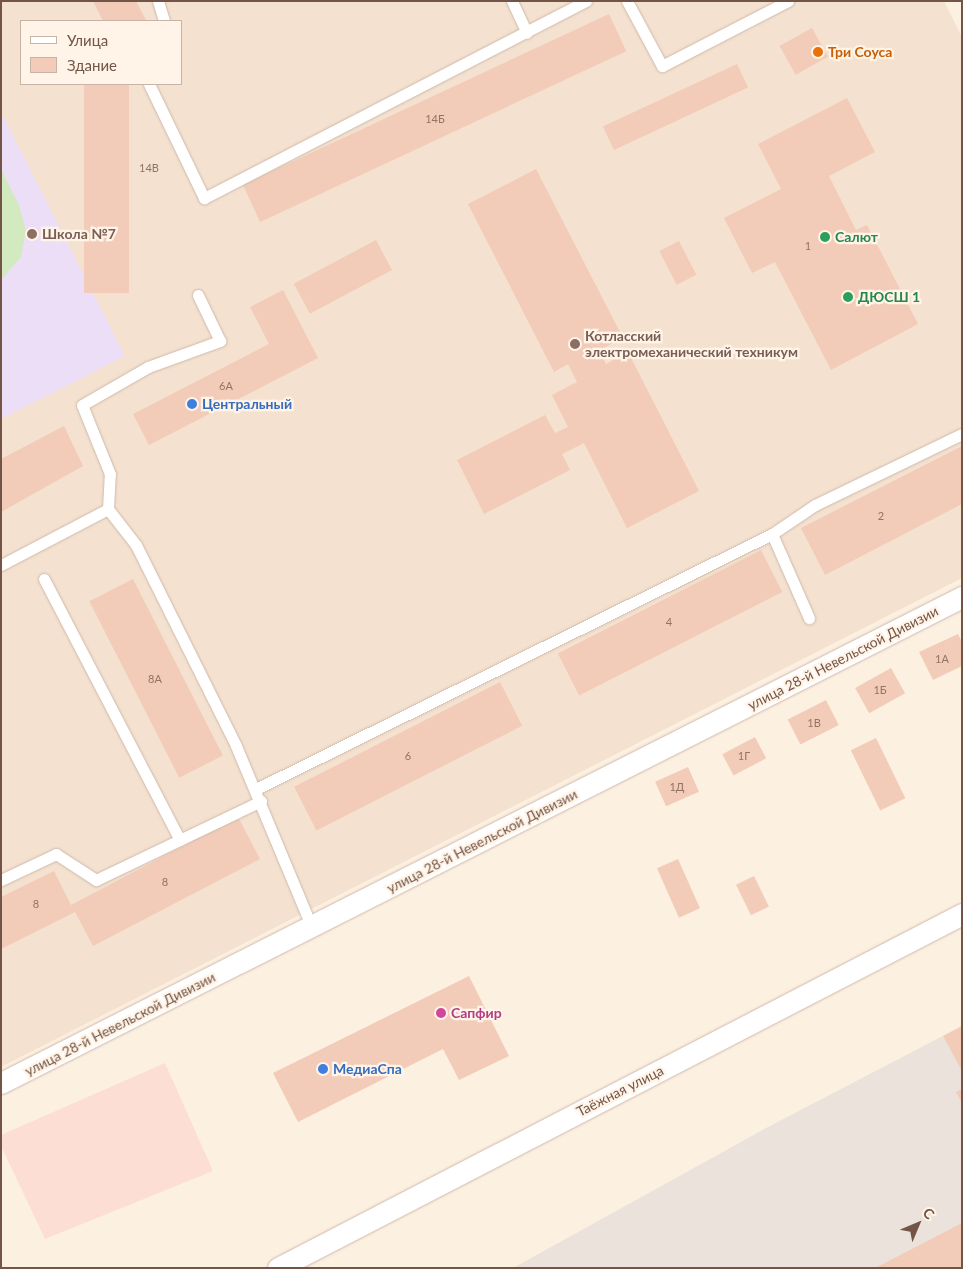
<!DOCTYPE html>
<meta charset="utf-8">
<style>
body{margin:0}
#map{position:relative;width:963px;height:1269px;overflow:hidden;background:#fcf0e1;font-family:Lato,sans-serif}
div>[style]{position:absolute}
[style*='--x']{left:calc(var(--x)*1px);top:calc(var(--y)*1px);width:calc(var(--w)*1px);rotate:calc(var(--a)*1deg)}
.residential>*{inset:0;background:#f4e1cf}
.commercial>*{inset:0;background:#fdded4}
.industrial>*{inset:0;background:#ebe2dc}
.education>*{inset:0;background:#eddef8}
.green>*{inset:0;background:#d3e9bf}
.building>*{inset:0;background:#f2ccb8;transform-origin:0 0}
.roads{filter:drop-shadow(0 0 1px #cfb9ab) drop-shadow(0 0 1px #cfb9ab)}
.lane>*{height:11px;margin:-5.5px;padding:0 5.5px;transform-origin:5.5px;border-radius:5.5px;background:#fff}
.street>*{height:21px;margin:-10.5px;padding:0 10.5px;transform-origin:10.5px;border-radius:10.5px;background:#fff}
.dots>*{width:14px;height:14px;translate:-50% -50%;box-sizing:border-box;border:2px solid #fff4e7;border-radius:50%}
span{translate:-50% -50%;white-space:nowrap;text-align:center;line-height:1.15;-webkit-text-stroke:4.5px #fff4e7;paint-order:stroke}
.number-label{font-size:11px;color:#937364}
.number-label span{-webkit-text-stroke-width:0}
.food-label{font-size:14px;color:#c56008;font-weight:700}
.left{translate:0 -50%;text-align:left}
.education-label{font-size:14px;color:#785e54;font-weight:700}
.leisure-label{font-size:14px;color:#27864d;font-weight:700}
.shop-label{font-size:14px;color:#366cbe;font-weight:700}
.street-label{font-size:14px;color:#735548}
.hotel-label{font-size:14px;color:#b23c85;font-weight:700}
.frame{position:absolute;inset:0;border:2px solid #735548;pointer-events:none}
.legend{position:absolute;left:20px;top:20px;width:162px;height:65px;box-sizing:border-box;background:#fff4e7;border:1px solid #c7b4a7;margin:0;padding:6px 9px;list-style:none;font-size:15px;color:#735548}
.legend li{display:flex;align-items:center;gap:10px;height:25px}
.legend b{width:25px;border:1px solid #c7b4a7}
.north{position:absolute;left:893px;top:1199px;width:50px;height:50px;-webkit-text-stroke:4px #fff4e7;paint-order:stroke;rotate:45deg;font-size:14px;font-weight:700;line-height:20px;text-align:center;color:#735548}
.north::after{content:'';display:block;margin:auto;width:18px;height:22px;background:#735548;clip-path:polygon(50% 0,100% 100%,50% 72%,0 100%)}
</style>
<div id="map">
<div class="residential">
<i style="clip-path:polygon(evenodd,1px 1px,944px 1px,962px 37px,962px 578px,1px 1067px,1px 1px,21px 21px,181px 21px,181px 84px,21px 84px,21px 21px)"></i>
</div>
<div class="commercial">
<i style="clip-path:polygon(165px 1063px,213px 1171px,45px 1239px,1px 1146px,1px 1135px)"></i>
</div>
<div class="industrial">
<i style="clip-path:polygon(962px 1026px,962px 1268px,513px 1268px,768px 1127px)"></i>
</div>
<div class="education">
<i style="clip-path:polygon(1px 112px,125px 356px,1px 419px)"></i>
</div>
<div class="green">
<i style="clip-path:polygon(1px 169px,19px 205px,26px 231px,21px 257px,1px 280px)"></i>
</div>
<div class="building">
<i style="clip-path:polygon(93px 1px,136px 1px,146px 20px,103px 21px)"></i>
<i style="left:609px;top:14px;width:41px;height:404px;rotate:65deg"></i>
<i style="left:812px;top:28px;width:33px;height:37px;rotate:61deg"></i>
<i style="left:737px;top:64px;width:26px;height:148px;rotate:65deg"></i>
<i style="left:84px;top:84px;width:45px;height:209px"></i>
<i style="clip-path:polygon(847px 98px,875px 152px,829px 176px,856px 230px,867px 225px,918px 324px,831px 370px,775px 262px,752px 273px,724px 218px,781px 189px,758px 144px)"></i>
<i style="clip-path:polygon(536px 169px,623px 338px,599px 350px,606px 364px,628px 352px,699px 491px,627px 528px,584px 443px,562px 454px,570px 470px,484px 514px,457px 460px,545px 415px,555px 433px,568px 427px,552px 395px,577px 382px,568px 364px,554px 372px,468px 204px)"></i>
<i style="left:376px;top:240px;width:34px;height:93px;rotate:62deg"></i>
<i style="left:679px;top:241px;width:38px;height:22px;rotate:63deg"></i>
<i style="clip-path:polygon(283px 290px,318px 358px,149px 445px,133px 414px,269px 344px,250px 307px)"></i>
<i style="clip-path:polygon(64px 426px,83px 466px,1px 512px,1px 459px)"></i>
<i style="clip-path:polygon(962px 446px,962px 504px,825px 575px,801px 528px)"></i>
<i style="left:761px;top:550px;width:47px;height:228px;rotate:63deg"></i>
<i style="left:133px;top:579px;width:198px;height:49px;rotate:63deg"></i>
<i style="clip-path:polygon(958px 634px,962px 642px,962px 666px,933px 680px,919px 652px)"></i>
<i style="left:891px;top:668px;width:29px;height:41px;rotate:61deg"></i>
<i style="left:500px;top:682px;width:49px;height:231px;rotate:63deg"></i>
<i style="left:826px;top:700px;width:28px;height:43px;rotate:63deg"></i>
<i style="left:755px;top:737px;width:24px;height:37px;rotate:62deg"></i>
<i style="left:876px;top:738px;width:67px;height:28px;rotate:64deg"></i>
<i style="left:688px;top:767px;width:27px;height:36px;rotate:66deg"></i>
<i style="clip-path:polygon(238px 817px,260px 859px,93px 946px,75px 912px,1px 949px,1px 897px,54px 871px,71px 905px)"></i>
<i style="left:678px;top:859px;width:54px;height:23px;rotate:66deg"></i>
<i style="left:754px;top:876px;width:34px;height:20px;rotate:64deg"></i>
<i style="clip-path:polygon(469px 976px,509px 1056px,459px 1080px,443px 1049px,298px 1122px,273px 1073px)"></i>
<i style="clip-path:polygon(962px 1026px,962px 1071px,943px 1036px)"></i>
<i style="clip-path:polygon(962px 1089px,962px 1103px,956px 1092px)"></i>
<i style="clip-path:polygon(962px 1223px,962px 1268px,875px 1268px)"></i>
</div>
<div class="roads">
<div class="lane">
<i style="--x:158;--y:1;--w:21;--a:73"></i>
<i style="--x:512;--y:1;--w:35;--a:65"></i>
<i style="--x:627;--y:1;--w:74;--a:61.7"></i>
<i style="--x:662;--y:66;--w:142;--a:-27.3"></i>
<i style="--x:149;--y:84;--w:127;--a:64.2"></i>
<i style="--x:204;--y:198;--w:430;--a:-27.3"></i>
<i style="--x:108;--y:509;--w:35;--a:-87"></i>
<i style="--x:110;--y:474;--w:74;--a:-112.1"></i>
<i style="--x:82;--y:405;--w:76;--a:-29.9"></i>
<i style="--x:148;--y:367;--w:77;--a:-19.9"></i>
<i style="--x:220;--y:341;--w:51;--a:-115.6"></i>
<i style="--x:772;--y:534;--w:92;--a:66.2"></i>
<i style="--x:1;--y:565;--w:121;--a:-27.6"></i>
<i style="--x:108;--y:509;--w:46;--a:52.1"></i>
<i style="--x:136;--y:545;--w:225;--a:63.5"></i>
<i style="--x:236;--y:746;--w:197;--a:67.3"></i>
<i style="--x:44;--y:579;--w:294;--a:62.5"></i>
<i style="--x:256;--y:789;--w:576;--a:-26.3"></i>
<i style="--x:772;--y:534;--w:52;--a:-34"></i>
<i style="--x:815;--y:505;--w:163;--a:-25.8"></i>
<i style="--x:1;--y:880;--w:61;--a:-25.3"></i>
<i style="--x:56;--y:854;--w:48;--a:33"></i>
<i style="--x:96;--y:880;--w:183;--a:-25.6"></i>
</div>
<div class="street">
<i style="--x:1;--y:1083;--w:1077;--a:-26.83"></i>
<i style="--x:278;--y:1268;--w:770;--a:-27.36"></i>
</div>
</div>
<div class="dots">
<i style="left:818px;top:52px;background:#e8710a"></i>
<i style="left:32px;top:234px;background:#8d6e63"></i>
<i style="left:825px;top:237px;background:#2e9e5b"></i>
<i style="left:848px;top:297px;background:#2e9e5b"></i>
<i style="left:575px;top:344px;background:#8d6e63"></i>
<i style="left:192px;top:404px;background:#3f7fe0"></i>
<i style="left:441px;top:1013px;background:#d1479c"></i>
<i style="left:323px;top:1069px;background:#3f7fe0"></i>
</div>
<div class="number-label">
<span style="left:435px;top:119px">14Б</span>
<span style="left:149px;top:168px">14В</span>
<span style="left:808px;top:246px">1</span>
<span style="left:226px;top:386px">6А</span>
<span style="left:881px;top:516px">2</span>
<span style="left:669px;top:622px">4</span>
<span style="left:942px;top:659px">1А</span>
<span style="left:155px;top:679px">8А</span>
<span style="left:880px;top:690px">1Б</span>
<span style="left:814px;top:723px">1В</span>
<span style="left:408px;top:756px">6</span>
<span style="left:744px;top:756px">1Г</span>
<span style="left:677px;top:787px">1Д</span>
<span style="left:165px;top:882px">8</span>
<span style="left:36px;top:904px">8</span>
</div>
<div class="food-label">
<span class="left" style="left:828px;top:52px">Три Соуса</span>
</div>
<div class="education-label">
<span class="left" style="left:42px;top:234px">Школа №7</span>
<span class="left" style="left:585px;top:344px">Котласский<br>электромеханический техникум</span>
</div>
<div class="leisure-label">
<span class="left" style="left:835px;top:237px">Салют</span>
<span class="left" style="left:858px;top:297px">ДЮСШ 1</span>
</div>
<div class="shop-label">
<span class="left" style="left:202px;top:404px">Центральный</span>
<span class="left" style="left:333px;top:1069px">МедиаСпа</span>
</div>
<div class="street-label">
<span style="left:843px;top:658px;rotate:-27deg">улица 28-й Невельской Дивизии</span>
<span style="left:482px;top:841px;rotate:-27deg">улица 28-й Невельской Дивизии</span>
<span style="left:120px;top:1024px;rotate:-27deg">улица 28-й Невельской Дивизии</span>
<span style="left:620px;top:1091px;rotate:-27deg">Таёжная улица</span>
</div>
<div class="hotel-label">
<span class="left" style="left:451px;top:1013px">Сапфир</span>
</div>
<div class="frame"></div>
<ul class="legend">
<li><b style="height:6px;background:#fff"></b>Улица</li>
<li><b style="height:14px;background:#f2ccb8"></b>Здание</li>
</ul>
<div class="north">С</div>
</div>
